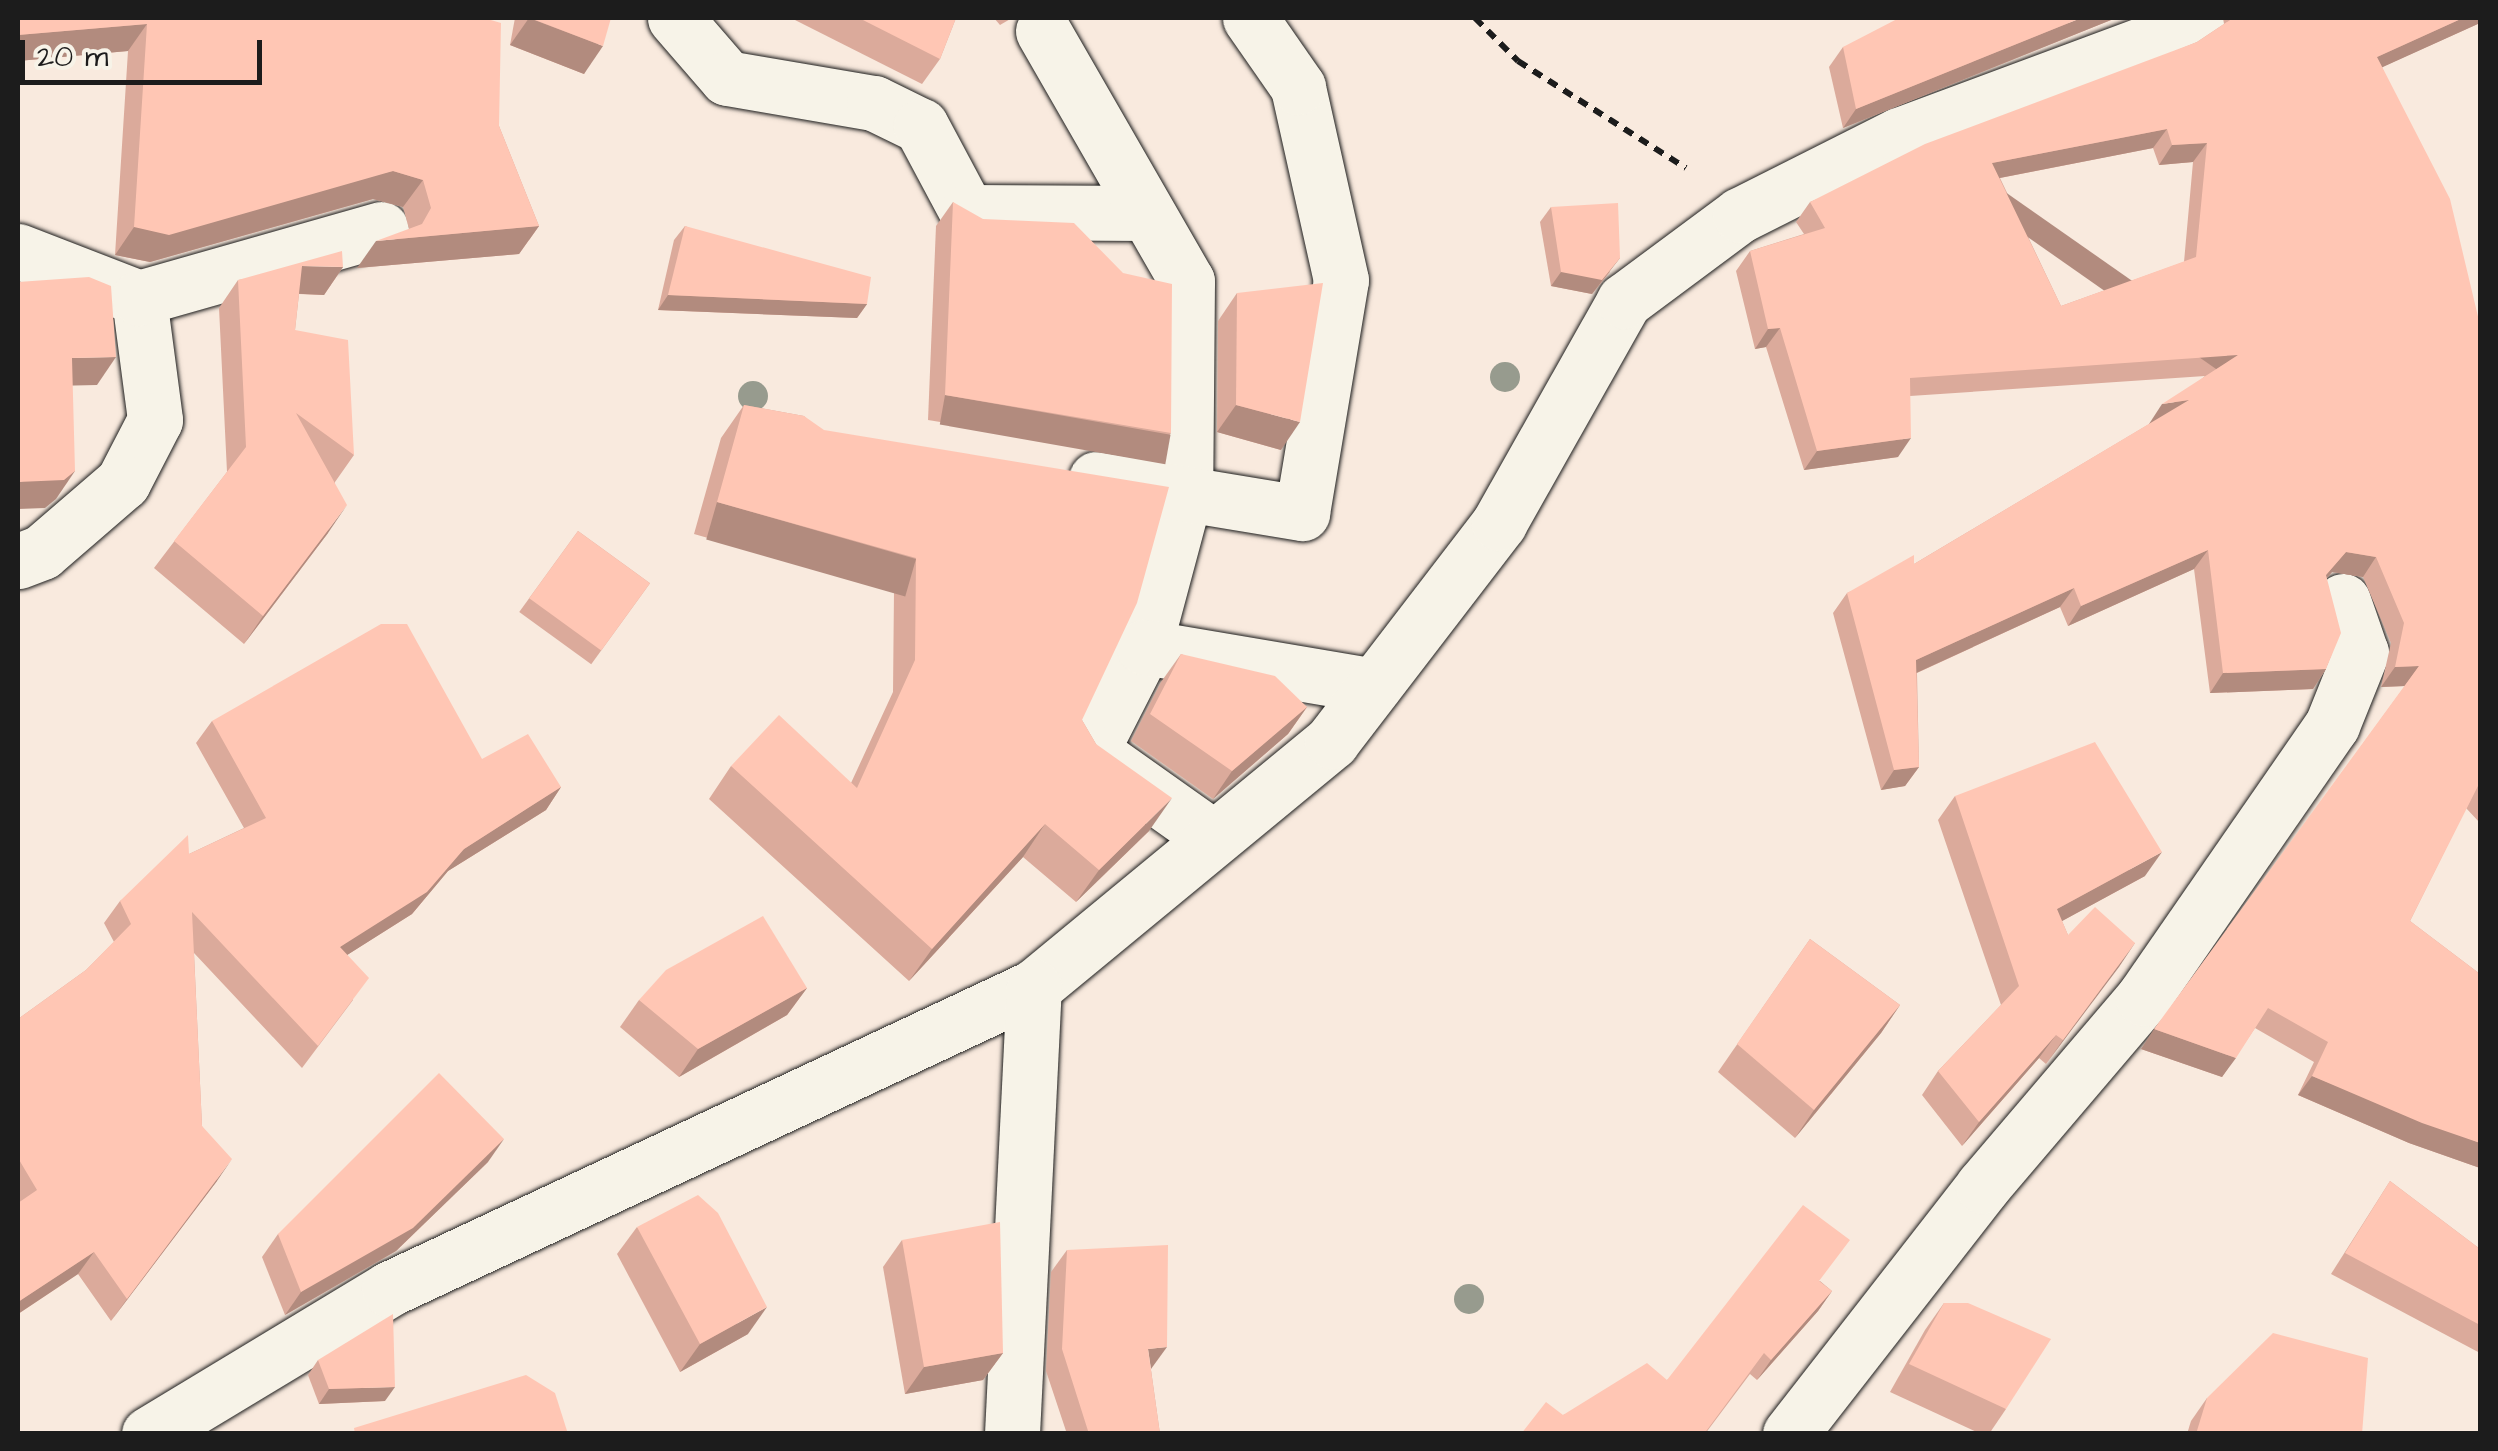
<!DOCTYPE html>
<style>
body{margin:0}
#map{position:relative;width:2498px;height:1451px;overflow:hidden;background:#f9eade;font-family:"Architects Daughter",sans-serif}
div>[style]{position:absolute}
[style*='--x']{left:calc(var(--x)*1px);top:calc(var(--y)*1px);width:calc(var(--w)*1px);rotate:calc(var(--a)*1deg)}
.path>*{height:6px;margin-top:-3px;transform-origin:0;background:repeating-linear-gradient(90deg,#1c1c1c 0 10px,transparent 0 18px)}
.roads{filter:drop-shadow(0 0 2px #1c1c1c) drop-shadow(0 0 2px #1c1c1c)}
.minor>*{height:55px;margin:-27.5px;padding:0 27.5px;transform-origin:27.5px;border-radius:27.5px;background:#f7f3e8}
.trees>*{width:30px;height:30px;margin:-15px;border-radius:50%;background:#979b8e}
.wall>*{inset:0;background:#dbaa9b;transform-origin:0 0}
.shaded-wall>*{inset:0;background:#b28b7e;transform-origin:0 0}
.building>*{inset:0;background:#ffc6b4;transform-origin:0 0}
span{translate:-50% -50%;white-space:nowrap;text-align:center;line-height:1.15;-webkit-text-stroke:10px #f7f3e8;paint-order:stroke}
.frame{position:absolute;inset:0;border:20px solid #1c1c1c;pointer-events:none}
.scale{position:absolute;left:20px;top:40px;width:242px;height:45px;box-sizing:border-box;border:5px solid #1c1c1c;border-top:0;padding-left:12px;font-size:30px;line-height:35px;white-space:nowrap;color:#1c1c1c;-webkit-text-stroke:8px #f7f3e8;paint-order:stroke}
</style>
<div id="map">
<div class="path">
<i style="--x:1475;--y:18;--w:61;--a:45"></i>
<i style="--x:1518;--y:61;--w:199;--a:32.5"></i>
</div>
<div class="roads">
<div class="minor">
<i style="--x:675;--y:18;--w:79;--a:49.1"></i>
<i style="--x:727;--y:78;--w:149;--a:9.7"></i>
<i style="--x:874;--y:103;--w:52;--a:26.1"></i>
<i style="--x:921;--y:126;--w:98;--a:61.9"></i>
<i style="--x:967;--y:212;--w:180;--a:0.3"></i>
<i style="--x:1043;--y:31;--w:289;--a:60.1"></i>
<i style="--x:1187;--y:281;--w:213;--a:90.5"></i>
<i style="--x:1185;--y:494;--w:158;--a:105"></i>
<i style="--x:1144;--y:647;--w:117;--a:117"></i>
<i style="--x:1091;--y:751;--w:147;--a:35.3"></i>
<i style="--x:18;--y:251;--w:130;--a:21.2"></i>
<i style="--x:139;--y:298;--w:123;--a:82.5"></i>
<i style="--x:155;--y:420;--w:70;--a:117.3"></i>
<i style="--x:123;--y:482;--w:107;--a:139.2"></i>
<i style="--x:42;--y:552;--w:26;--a:159"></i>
<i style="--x:139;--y:298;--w:252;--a:-15.9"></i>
<i style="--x:1096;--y:479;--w:209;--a:9.4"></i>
<i style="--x:1302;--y:513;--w:236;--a:-80.5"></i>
<i style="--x:1341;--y:280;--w:198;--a:-102.6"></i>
<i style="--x:1298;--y:87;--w:84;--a:-124.8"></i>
<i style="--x:1144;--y:647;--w:233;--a:9.6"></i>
<i style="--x:149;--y:1434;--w:280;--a:-31.1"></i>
<i style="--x:389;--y:1289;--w:712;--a:-25.09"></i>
<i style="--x:1034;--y:987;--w:386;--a:-39.5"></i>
<i style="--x:1332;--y:741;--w:275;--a:-52.5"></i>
<i style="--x:1499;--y:523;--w:255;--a:-60.6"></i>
<i style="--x:1624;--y:301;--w:144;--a:-36.6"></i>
<i style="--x:1740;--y:215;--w:178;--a:-26.7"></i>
<i style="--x:1899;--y:135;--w:287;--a:-20.4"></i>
<i style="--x:2168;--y:35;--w:34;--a:-30"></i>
<i style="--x:1012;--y:1434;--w:448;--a:-87.2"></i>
<i style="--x:1790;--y:1434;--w:314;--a:-52.1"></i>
<i style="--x:1983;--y:1186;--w:247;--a:-49.6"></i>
<i style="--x:2143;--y:998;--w:332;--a:-55.3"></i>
<i style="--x:2332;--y:725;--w:78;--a:-68.1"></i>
<i style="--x:2361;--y:653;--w:55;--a:-109.1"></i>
</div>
</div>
<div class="trees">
<i style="left:1505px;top:377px"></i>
<i style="left:753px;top:396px"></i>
<i style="left:1469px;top:1299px"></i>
</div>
<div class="wall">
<i style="clip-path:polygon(18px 18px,484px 18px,499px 126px,539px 226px,519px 254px,357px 268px,409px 229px,403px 207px,373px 199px,150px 262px,115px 255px,128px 51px,18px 61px)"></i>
<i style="clip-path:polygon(515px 18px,611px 18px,584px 74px,510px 45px)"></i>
<i style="clip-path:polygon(791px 18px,956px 18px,940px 59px,922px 84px)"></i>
<i style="clip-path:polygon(994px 18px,1012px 18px,1000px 25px)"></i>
<i style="clip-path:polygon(2116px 18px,1843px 128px,1829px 67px,1843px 47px)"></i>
<i style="clip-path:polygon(evenodd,2223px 18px,2480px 18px,2480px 23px,2382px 67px,2480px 325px,2480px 823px,2466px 808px,2410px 921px,2480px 974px,2480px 1168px,2409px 1143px,2298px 1095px,2314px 1062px,2255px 1028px,2222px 1077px,2141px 1049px,2405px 686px,2381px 687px,2391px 643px,2363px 577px,2332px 572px,2327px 578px,2326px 669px,2313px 689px,2210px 693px,2194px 569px,2068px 626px,2060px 607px,1917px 673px,1919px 767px,1905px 786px,1881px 790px,1833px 613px,1847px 593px,1914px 564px,2151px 423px,2149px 424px,2205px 376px,1910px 396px,1898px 457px,1804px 470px,1766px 347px,1755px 349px,1736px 271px,1750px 251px,1804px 234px,1796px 222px,1810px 202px,2197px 42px,2224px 24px,2223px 18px,2153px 148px,2159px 165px,2193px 162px,2184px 262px,2061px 306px,2000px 178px,2153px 148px)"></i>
<i style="clip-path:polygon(953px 202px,1171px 433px,1154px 457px,928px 420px,936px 226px)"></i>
<i style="clip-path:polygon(1551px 207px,1610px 272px,1592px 294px,1551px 286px,1540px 222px)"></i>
<i style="clip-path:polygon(685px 226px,867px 304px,857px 318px,658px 310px,674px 240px)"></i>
<i style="clip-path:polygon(343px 267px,324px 295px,299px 294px,295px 330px,354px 455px,335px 482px,328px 533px,244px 644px,154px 568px,227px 472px,219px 308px,238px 280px)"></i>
<i style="clip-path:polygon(1237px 293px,1281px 450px,1217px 432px,1218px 321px)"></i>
<i style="clip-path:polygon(744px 405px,804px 416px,1082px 720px,1096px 744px,1149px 831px,1076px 902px,1023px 857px,909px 981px,709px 799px,731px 766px,851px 783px,893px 692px,894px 591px,694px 534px,721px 438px)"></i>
<i style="left:578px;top:531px;width:89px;height:100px;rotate:36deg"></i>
<i style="clip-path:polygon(1181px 654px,1307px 707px,1288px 734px,1213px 799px,1131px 741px,1161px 682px)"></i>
<i style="clip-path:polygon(212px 721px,482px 759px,561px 787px,546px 810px,448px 871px,412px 914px,347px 955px,353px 1000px,302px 1068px,194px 953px,202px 1126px,217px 1181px,111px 1321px,78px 1274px,18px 1314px,18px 1019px,86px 970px,114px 942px,104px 923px,120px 901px,189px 854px,244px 828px,196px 743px)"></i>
<i style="clip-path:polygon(1955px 796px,2145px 876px,2062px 921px,2068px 935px,2135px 943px,2046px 1064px,2039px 1058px,1962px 1146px,1922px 1095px,1938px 1071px,2001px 1005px,1938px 820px)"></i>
<i style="clip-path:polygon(1810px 939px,1900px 1005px,1881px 1033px,1795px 1138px,1718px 1072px)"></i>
<i style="clip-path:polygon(807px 988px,787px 1015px,679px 1077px,620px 1027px,639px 1000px)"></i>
<i style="clip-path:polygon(488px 1162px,396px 1251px,285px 1315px,262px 1257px,278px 1234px)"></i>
<i style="clip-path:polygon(2390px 1181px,2480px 1249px,2480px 1353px,2331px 1274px)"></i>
<i style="clip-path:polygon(637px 1227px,748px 1334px,680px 1372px,617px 1254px)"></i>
<i style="clip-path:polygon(902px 1240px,1003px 1353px,983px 1380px,905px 1394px,883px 1267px)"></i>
<i style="clip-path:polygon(1067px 1250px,1151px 1370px,1160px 1434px,1067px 1434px,1046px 1371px,1051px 1272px)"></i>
<i style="clip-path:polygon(1820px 1281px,1832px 1291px,1818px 1311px,1757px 1380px,1750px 1374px,1705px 1434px,1521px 1434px,1563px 1415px,1667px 1380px)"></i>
<i style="clip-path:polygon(1944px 1303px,2006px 1409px,1989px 1434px,1981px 1434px,1890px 1392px,1925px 1330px)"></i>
<i style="clip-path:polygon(318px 1360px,385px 1401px,319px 1404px,308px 1375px)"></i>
<i style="clip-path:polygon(2207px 1398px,2362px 1434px,2187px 1434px,2191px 1421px)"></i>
</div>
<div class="shaded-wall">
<i style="clip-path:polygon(529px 18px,603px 46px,584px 74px,510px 45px)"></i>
<i style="clip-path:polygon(2081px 18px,2116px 18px,1843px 128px,1856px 109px)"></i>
<i style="clip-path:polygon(2463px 18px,2480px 18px,2480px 23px,2363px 76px,2377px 57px)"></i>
<i style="clip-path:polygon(147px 24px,128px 51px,18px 61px,18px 35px)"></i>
<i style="clip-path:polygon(2167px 129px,2153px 148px,1979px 182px,1992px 163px)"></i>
<i style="clip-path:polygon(2207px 143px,2193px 162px,2159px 165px,2172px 145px)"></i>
<i style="clip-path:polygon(393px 171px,423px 180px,403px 207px,373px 199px,150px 262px,115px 255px,134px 227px)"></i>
<i style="clip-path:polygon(539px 226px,519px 254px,357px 268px,376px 241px)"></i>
<i style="clip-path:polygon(1620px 258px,1592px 294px,1551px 286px,1561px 272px)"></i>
<i style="clip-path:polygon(302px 266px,343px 267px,324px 295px,283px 293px)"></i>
<i style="clip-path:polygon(668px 295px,867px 304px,857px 318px,658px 310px)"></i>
<i style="clip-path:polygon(1780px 328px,1766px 347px,1755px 349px,1768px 329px)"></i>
<i style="left:2238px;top:355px;width:24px;height:329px;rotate:125deg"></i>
<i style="clip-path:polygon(116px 357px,97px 385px,52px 386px,72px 358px)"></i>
<i style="left:945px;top:395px;width:229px;height:30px;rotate:10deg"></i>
<i style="clip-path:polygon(2189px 400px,2176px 420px,2149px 424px,2162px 404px)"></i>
<i style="clip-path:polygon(1236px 405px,1300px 422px,1281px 450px,1217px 432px)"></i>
<i style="clip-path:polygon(1911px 438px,1898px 457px,1804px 470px,1817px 451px)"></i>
<i style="clip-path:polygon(75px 471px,56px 499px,45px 508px,18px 509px,18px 482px)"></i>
<i style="left:717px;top:502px;width:207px;height:39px;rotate:16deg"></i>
<i style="clip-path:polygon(347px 505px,328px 533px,244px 644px,263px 616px)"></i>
<i style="clip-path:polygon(2208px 550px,2194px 569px,2068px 626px,2081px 606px)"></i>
<i style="clip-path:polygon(2346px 552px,2376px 557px,2363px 577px,2332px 572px,2313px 594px,2326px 575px)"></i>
<i style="clip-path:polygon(2074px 588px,2060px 607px,1903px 679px,1916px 660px)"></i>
<i style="clip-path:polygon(2419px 666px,2405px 686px,2381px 687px,2395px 667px)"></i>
<i style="clip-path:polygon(2326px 669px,2313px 689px,2210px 693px,2223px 673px)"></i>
<i style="clip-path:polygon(1307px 707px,1288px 734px,1213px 799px,1232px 771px)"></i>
<i style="clip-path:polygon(1919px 767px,1905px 786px,1881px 790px,1894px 770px)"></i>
<i style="clip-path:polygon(561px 787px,546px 810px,448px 871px,412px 914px,325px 969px,340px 947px,464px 849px)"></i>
<i style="clip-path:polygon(1172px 798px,1149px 831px,1076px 902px,1099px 870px)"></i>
<i style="clip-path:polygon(1045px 824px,1023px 857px,909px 981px,932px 949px)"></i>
<i style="clip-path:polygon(2162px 852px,2145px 876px,2040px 933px,2057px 909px)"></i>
<i style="clip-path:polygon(2135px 943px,2119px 967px,2046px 1064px,2063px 1040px)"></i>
<i style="clip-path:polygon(807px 988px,787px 1015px,679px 1077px,698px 1049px)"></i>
<i style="clip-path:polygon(1900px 1005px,1881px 1033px,1795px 1138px,1814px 1110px)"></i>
<i style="clip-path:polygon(2154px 1029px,2236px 1058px,2222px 1077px,2141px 1049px)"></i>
<i style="clip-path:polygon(2056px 1035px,2039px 1058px,1962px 1146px,1979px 1122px)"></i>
<i style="clip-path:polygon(2312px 1076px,2480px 1143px,2480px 1168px,2409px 1143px,2298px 1095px)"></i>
<i style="clip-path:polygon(504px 1139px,488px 1162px,396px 1251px,285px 1315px,301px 1292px)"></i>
<i style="clip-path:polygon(232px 1159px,217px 1181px,111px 1321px,127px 1299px)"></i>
<i style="clip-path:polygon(94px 1252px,78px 1274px,18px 1314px,18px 1302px)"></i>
<i style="clip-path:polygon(1832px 1291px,1818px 1311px,1757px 1380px,1771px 1360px)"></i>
<i style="clip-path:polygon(767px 1307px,748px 1334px,680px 1372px,700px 1344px)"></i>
<i style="clip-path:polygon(1167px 1347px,1151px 1369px,1148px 1349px)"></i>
<i style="clip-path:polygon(1003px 1353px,983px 1380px,905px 1394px,924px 1367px)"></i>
<i style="clip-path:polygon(395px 1387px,385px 1401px,319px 1404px,329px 1389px)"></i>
</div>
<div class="building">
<i style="clip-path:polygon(18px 18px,484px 18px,501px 23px,499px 126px,539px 226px,376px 241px,422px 224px,431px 208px,423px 180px,393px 171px,169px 235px,134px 227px,147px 24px,18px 35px)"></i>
<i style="clip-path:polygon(530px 18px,611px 18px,603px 46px)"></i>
<i style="clip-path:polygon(859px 18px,956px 18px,940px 59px)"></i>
<i style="clip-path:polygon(1899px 18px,2081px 18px,1856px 109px,1843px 47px)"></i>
<i style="clip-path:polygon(evenodd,2233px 18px,2463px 18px,2377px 57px,2450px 199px,2480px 325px,2480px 789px,2478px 786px,2410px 921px,2480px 974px,2480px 1143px,2422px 1123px,2312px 1076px,2328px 1042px,2268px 1008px,2236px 1058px,2154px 1029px,2419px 666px,2395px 667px,2404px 623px,2376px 557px,2346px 552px,2326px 575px,2341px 633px,2326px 669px,2223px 673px,2208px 550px,2081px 606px,2074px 588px,1916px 660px,1919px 767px,1894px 770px,1847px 593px,1914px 555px,1914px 564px,2189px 400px,2162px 404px,2238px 355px,1910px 378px,1911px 438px,1817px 451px,1780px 328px,1768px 329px,1750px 251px,1825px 228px,1810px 202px,1925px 144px,2197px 42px,2233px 18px,2167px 129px,2172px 145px,2207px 143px,2196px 257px,2061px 306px,1992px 163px,2167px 129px)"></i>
<i style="clip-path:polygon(953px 202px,983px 219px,1074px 223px,1123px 273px,1172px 284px,1171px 433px,945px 395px)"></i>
<i style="clip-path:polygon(1618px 203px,1620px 258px,1602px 280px,1561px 272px,1551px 207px)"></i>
<i style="clip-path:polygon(685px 226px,871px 277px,867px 304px,668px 295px)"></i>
<i style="clip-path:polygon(342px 251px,343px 267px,302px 266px,295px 330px,348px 340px,354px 455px,296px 413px,347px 505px,263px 616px,174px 541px,246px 447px,238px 280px)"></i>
<i style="clip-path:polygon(89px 277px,111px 286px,116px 357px,72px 358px,75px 471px,64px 480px,18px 482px,18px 282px)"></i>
<i style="clip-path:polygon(1323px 283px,1300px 422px,1236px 405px,1237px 293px)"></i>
<i style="clip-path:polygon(744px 405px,804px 416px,824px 430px,1169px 487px,1137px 603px,1082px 720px,1096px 744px,1172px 798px,1099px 870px,1045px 824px,932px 949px,731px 766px,779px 715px,857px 788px,915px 660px,916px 558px,717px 502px)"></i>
<i style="left:578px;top:531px;width:89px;height:83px;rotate:36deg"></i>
<i style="clip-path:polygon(381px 624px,407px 624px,482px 759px,528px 734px,561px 787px,464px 849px,427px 892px,340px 947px,369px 978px,318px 1046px,192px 912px,202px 1126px,232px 1159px,127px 1299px,94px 1252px,18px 1302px,18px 1203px,37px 1190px,18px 1158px,18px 1019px,86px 970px,131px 924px,120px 901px,188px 835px,189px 854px,266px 818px,212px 721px)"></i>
<i style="clip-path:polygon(1181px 654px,1275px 676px,1307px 707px,1232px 771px,1150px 714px)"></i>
<i style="clip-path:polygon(2095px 742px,2162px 852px,2057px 909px,2068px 935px,2095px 907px,2135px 943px,2063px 1040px,2056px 1035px,1979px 1122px,1938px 1071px,2019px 986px,1955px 796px)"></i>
<i style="clip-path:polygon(763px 916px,807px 988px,698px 1049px,639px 1000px,666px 970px)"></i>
<i style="clip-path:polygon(1810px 939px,1900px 1005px,1814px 1110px,1737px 1044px)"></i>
<i style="clip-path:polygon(439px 1073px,504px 1139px,413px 1228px,301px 1292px,278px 1234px)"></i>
<i style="clip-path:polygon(2390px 1181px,2480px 1249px,2480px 1325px,2345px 1253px)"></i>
<i style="clip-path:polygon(698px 1195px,718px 1213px,767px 1307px,700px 1344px,637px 1227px)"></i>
<i style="clip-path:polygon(1803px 1205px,1850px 1240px,1819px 1281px,1832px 1291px,1771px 1360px,1764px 1353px,1704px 1434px,1521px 1434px,1546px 1402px,1563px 1415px,1647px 1363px,1667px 1380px)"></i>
<i style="clip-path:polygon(1000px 1222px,1003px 1353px,924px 1367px,902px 1240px)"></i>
<i style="clip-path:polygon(1168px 1245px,1167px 1347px,1148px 1349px,1160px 1434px,1089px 1434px,1062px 1349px,1067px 1250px)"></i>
<i style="clip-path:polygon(1944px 1303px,1968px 1303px,2051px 1339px,2006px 1409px,1909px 1364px)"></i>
<i style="clip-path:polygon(393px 1314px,395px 1387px,329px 1389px,318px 1360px)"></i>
<i style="clip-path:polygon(2273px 1333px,2368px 1358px,2362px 1434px,2196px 1434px,2207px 1398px)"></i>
<i style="clip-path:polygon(526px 1375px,555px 1393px,568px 1434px,355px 1434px,354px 1428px)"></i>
</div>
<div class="frame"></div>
<div class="scale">20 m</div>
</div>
